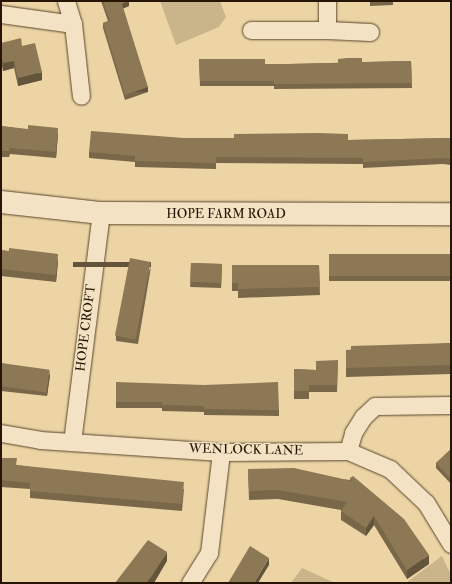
<!DOCTYPE html>
<style>
body{margin:0}
#map{position:relative;width:452px;height:584px;overflow:hidden;background:#ecd4a5;font-family:"IM FELL Double Pica",serif}
div>[style]{position:absolute}
[style*='--x']{left:calc(var(--x)*1px);top:calc(var(--y)*1px);width:calc(var(--w)*1px);rotate:calc(var(--a)*1deg)}
.green>*{inset:0;background:#cab489}
.roads{filter:drop-shadow(0 0 1px #584529) drop-shadow(0 0 1px #584529)}
.street>*{height:17px;margin:-8.5px;padding:0 8.5px;transform-origin:8.5px;border-radius:8.5px;background:#f3e3c4}
.secondary>*{height:22px;margin:-11px;padding:0 11px;transform-origin:11px;border-radius:11px;background:#f3e3c4}
.wall>*{inset:0;background:#79674a;transform-origin:0 0}
.shaded-wall>*{inset:0;background:#63543c;transform-origin:0 0}
.building>*{inset:0;background:#8d7856;transform-origin:0 0}
span{translate:-50% -50%;white-space:nowrap;text-align:center;line-height:1.15;-webkit-text-stroke:3px #f3e3c4;paint-order:stroke}
.street-label{font-size:13px;color:#261500}
.frame{position:absolute;inset:0;border:2px solid #261500;pointer-events:none}
</style>
<div id="map">
<div class="green">
<i style="clip-path:polygon(160px 1px,220px 1px,226px 17px,219px 27px,176px 45px)"></i>
<i style="clip-path:polygon(442px 556px,451px 575px,451px 583px,406px 583px)"></i>
<i style="clip-path:polygon(302px 568px,335px 583px,291px 583px)"></i>
</div>
<div class="roads">
<div class="street">
<i style="--x:66;--y:1;--w:24;--a:73"></i>
<i style="--x:73;--y:24;--w:72;--a:83.7"></i>
<i style="--x:327;--y:1;--w:29;--a:90"></i>
<i style="--x:327;--y:30;--w:43;--a:2.7"></i>
<i style="--x:1;--y:14;--w:73;--a:7.9"></i>
<i style="--x:251;--y:30;--w:76;--a:0"></i>
<i style="--x:1;--y:433;--w:40;--a:10"></i>
<i style="--x:40;--y:440;--w:181;--a:3.8"></i>
<i style="--x:221;--y:452;--w:127;--a:-0.5"></i>
<i style="--x:348;--y:451;--w:46;--a:23.2"></i>
<i style="--x:390;--y:469;--w:50;--a:43.4"></i>
<i style="--x:426;--y:503;--w:48;--a:58.6"></i>
<i style="--x:72;--y:442;--w:231;--a:-82.8"></i>
<i style="--x:348;--y:451;--w:19;--a:-74"></i>
<i style="--x:353;--y:433;--w:19;--a:-58"></i>
<i style="--x:363;--y:417;--w:16;--a:-43"></i>
<i style="--x:375;--y:406;--w:76;--a:-0.8"></i>
<i style="--x:190;--y:583;--w:36;--a:-58"></i>
<i style="--x:209;--y:553;--w:102;--a:-83.2"></i>
</div>
<div class="secondary">
<i style="--x:1;--y:202;--w:101;--a:6.3"></i>
<i style="--x:101;--y:213;--w:350;--a:0.2"></i>
</div>
</div>
<div class="wall">
<i style="clip-path:polygon(101px 1px,128px 1px,129px 6px,123px 8px,148px 92px,125px 100px,103px 28px,103px 23px,108px 21px)"></i>
<i style="clip-path:polygon(370px 1px,393px 1px,393px 5px,370px 6px)"></i>
<i style="clip-path:polygon(1px 43px,22px 46px,42px 80px,18px 86px,14px 68px,3px 71px,1px 61px)"></i>
<i style="clip-path:polygon(199px 59px,265px 64px,289px 64px,411px 61px,412px 88px,274px 89px,274px 86px,200px 86px)"></i>
<i style="clip-path:polygon(1px 126px,58px 134px,56px 158px,10px 154px,9px 157px,1px 157px)"></i>
<i style="clip-path:polygon(184px 138px,348px 140px,451px 138px,451px 165px,443px 164px,363px 168px,363px 164px,216px 163px,216px 169px,135px 167px,135px 162px,89px 158px,89px 152px)"></i>
<i style="clip-path:polygon(1px 250px,58px 261px,56px 282px,1px 276px)"></i>
<i style="left:451px;top:254px;width:27px;height:122px;rotate:90deg"></i>
<i style="left:191px;top:263px;width:31px;height:24px;rotate:2deg"></i>
<i style="clip-path:polygon(232px 265px,319px 265px,320px 295px,238px 298px,238px 291px,232px 291px)"></i>
<i style="clip-path:polygon(151px 267px,138px 344px,116px 341px,116px 336px)"></i>
<i style="clip-path:polygon(451px 343px,451px 374px,346px 377px,346px 350px)"></i>
<i style="clip-path:polygon(338px 360px,337px 392px,309px 392px,309px 399px,294px 399px,294px 369px,316px 370px)"></i>
<i style="clip-path:polygon(1px 363px,50px 375px,47px 396px,1px 391px)"></i>
<i style="clip-path:polygon(116px 382px,279px 410px,279px 416px,204px 415px,204px 412px,162px 411px,162px 408px,116px 408px)"></i>
<i style="clip-path:polygon(451px 449px,451px 484px,436px 468px,436px 463px)"></i>
<i style="clip-path:polygon(1px 458px,17px 465px,184px 489px,182px 511px,30px 498px,30px 489px,1px 487px)"></i>
<i style="clip-path:polygon(248px 469px,350px 480px,350px 478px,429px 564px,407px 579px,374px 525px,366px 536px,341px 520px,341px 510px,278px 499px,249px 500px)"></i>
</div>
<div class="shaded-wall">
<i style="clip-path:polygon(129px 1px,129px 6px,122px 9px,122px 4px)"></i>
<i style="clip-path:polygon(14px 61px,14px 68px,3px 71px,3px 63px)"></i>
<i style="clip-path:polygon(42px 72px,42px 80px,18px 86px,18px 78px)"></i>
<i style="left:148px;top:87px;width:5px;height:24px;rotate:90deg"></i>
<i style="clip-path:polygon(58px 128px,58px 134px,56px 158px,56px 152px)"></i>
<i style="clip-path:polygon(58px 254px,58px 261px,56px 282px,56px 275px)"></i>
<i style="left:151px;top:262px;width:5px;height:78px;rotate:90deg"></i>
<i style="clip-path:polygon(50px 370px,50px 375px,47px 396px,47px 391px)"></i>
<i style="clip-path:polygon(374px 516px,374px 525px,366px 536px,366px 528px)"></i>
<i style="clip-path:polygon(167px 552px,167px 561px,154px 583px,146px 583px)"></i>
<i style="clip-path:polygon(429px 555px,429px 564px,407px 579px,407px 570px)"></i>
<i style="clip-path:polygon(269px 558px,269px 565px,258px 583px,254px 583px)"></i>
</div>
<div class="building">
<i style="clip-path:polygon(103px 1px,128px 1px,122px 4px,148px 87px,125px 95px,103px 23px,110px 21px)"></i>
<i style="clip-path:polygon(21px 38px,22px 46px,35px 43px,42px 72px,18px 78px,14px 61px,3px 63px,1px 53px,1px 43px)"></i>
<i style="clip-path:polygon(347px 58px,362px 58px,362px 62px,411px 61px,412px 83px,274px 84px,274px 81px,200px 81px,199px 59px,265px 59px,265px 64px,289px 64px,338px 63px,338px 59px)"></i>
<i style="clip-path:polygon(28px 125px,58px 128px,56px 152px,10px 148px,9px 151px,1px 151px,1px 126px,28px 129px)"></i>
<i style="clip-path:polygon(91px 131px,184px 138px,234px 138px,234px 134px,318px 133px,348px 134px,348px 140px,451px 138px,451px 159px,443px 158px,363px 162px,363px 158px,216px 157px,216px 163px,135px 161px,135px 156px,89px 152px)"></i>
<i style="clip-path:polygon(9px 248px,58px 254px,56px 275px,1px 269px,1px 250px,9px 251px)"></i>
<i style="left:451px;top:254px;width:22px;height:122px;rotate:90deg"></i>
<i style="left:130px;top:258px;width:21px;height:79px;rotate:11deg"></i>
<i style="left:191px;top:263px;width:31px;height:19px;rotate:2deg"></i>
<i style="clip-path:polygon(232px 265px,319px 265px,320px 287px,238px 289px,238px 283px,232px 283px)"></i>
<i style="clip-path:polygon(451px 343px,451px 365px,346px 368px,346px 350px,351px 350px,351px 346px)"></i>
<i style="clip-path:polygon(338px 360px,337px 385px,309px 385px,309px 391px,294px 391px,294px 369px,316px 370px,316px 361px)"></i>
<i style="left:1px;top:363px;width:49px;height:23px;rotate:8deg"></i>
<i style="clip-path:polygon(116px 382px,204px 385px,278px 382px,279px 410px,204px 409px,204px 406px,162px 405px,162px 402px,116px 402px)"></i>
<i style="clip-path:polygon(451px 449px,451px 479px,436px 463px)"></i>
<i style="clip-path:polygon(1px 458px,17px 458px,16px 465px,184px 482px,182px 504px,30px 491px,30px 483px,1px 480px)"></i>
<i style="clip-path:polygon(294px 468px,352px 481px,350px 478px,353px 476px,404px 519px,429px 555px,407px 570px,374px 516px,366px 528px,341px 511px,347px 502px,278px 490px,249px 491px,248px 469px)"></i>
<i style="clip-path:polygon(148px 540px,167px 552px,152px 576px,146px 583px,115px 583px)"></i>
<i style="clip-path:polygon(250px 546px,269px 558px,254px 583px,228px 583px)"></i>
</div>
<div class="street-label">
<span style="left:226px;top:214px">HOPE FARM ROAD</span>
<span style="left:86px;top:328px;rotate:-83deg">HOPE CROFT</span>
<span style="left:246px;top:450px;rotate:1deg">WENLOCK LANE</span>
</div>
<div class="frame"></div>
</div>
